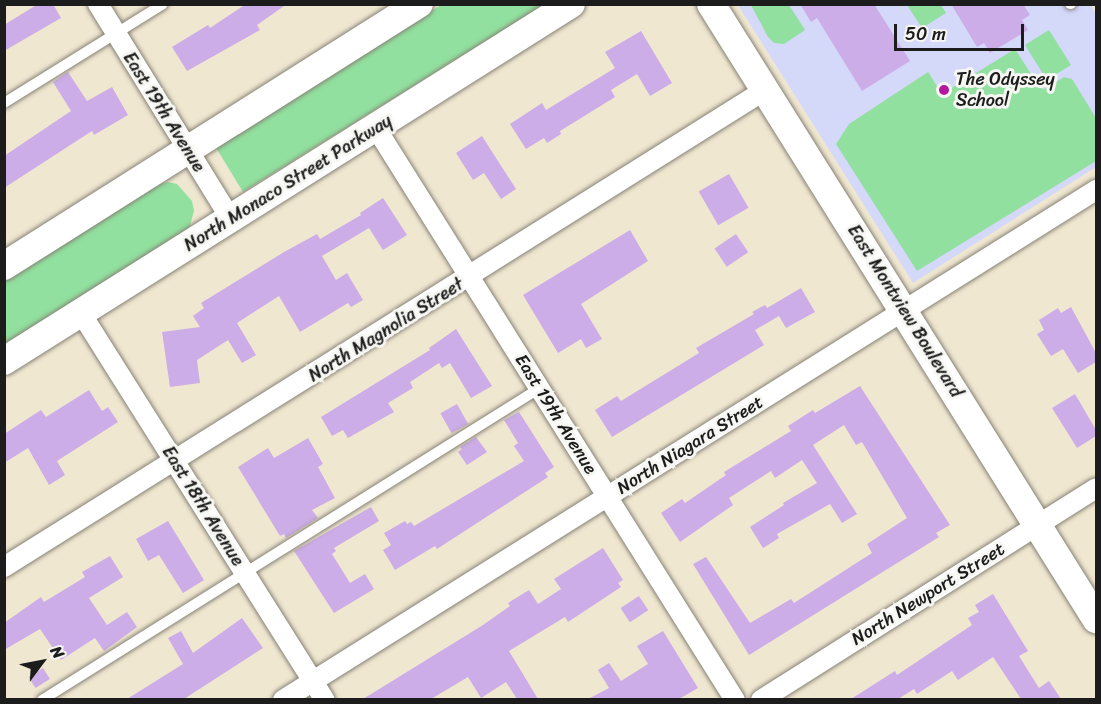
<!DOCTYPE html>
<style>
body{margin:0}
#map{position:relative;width:1101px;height:704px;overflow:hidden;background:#f0e7d1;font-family:Sriracha,sans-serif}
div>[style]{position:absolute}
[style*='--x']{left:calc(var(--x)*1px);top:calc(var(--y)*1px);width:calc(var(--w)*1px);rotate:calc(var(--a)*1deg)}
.built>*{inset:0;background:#d4d8f9}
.green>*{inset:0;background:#91e09f}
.building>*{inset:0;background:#ccade7;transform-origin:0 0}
.roads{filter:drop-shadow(0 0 2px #868276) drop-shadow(0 0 2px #868276)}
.lane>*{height:10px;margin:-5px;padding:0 5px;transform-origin:5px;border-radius:5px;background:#fff}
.street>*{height:20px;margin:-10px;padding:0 10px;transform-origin:10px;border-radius:10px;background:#fff}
.secondary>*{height:28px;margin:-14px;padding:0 14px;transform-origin:14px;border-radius:14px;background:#fff}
.dots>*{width:16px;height:16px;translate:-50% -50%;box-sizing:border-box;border:3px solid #f6f6f2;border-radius:50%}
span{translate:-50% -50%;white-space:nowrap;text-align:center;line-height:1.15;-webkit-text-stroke:6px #f6f6f2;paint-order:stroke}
.poi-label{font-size:18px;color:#1c1c1c}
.left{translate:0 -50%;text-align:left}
.street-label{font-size:18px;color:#1c1c1c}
.frame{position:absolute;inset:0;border:6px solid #1c1c1c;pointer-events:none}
.north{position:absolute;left:12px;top:632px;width:60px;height:60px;-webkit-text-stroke:4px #f6f6f2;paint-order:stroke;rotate:58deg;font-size:16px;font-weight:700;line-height:24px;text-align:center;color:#1c1c1c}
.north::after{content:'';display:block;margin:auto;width:21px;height:27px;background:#1c1c1c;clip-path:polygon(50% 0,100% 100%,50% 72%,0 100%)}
.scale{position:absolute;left:894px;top:24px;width:130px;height:27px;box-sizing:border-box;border:3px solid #1c1c1c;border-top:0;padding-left:8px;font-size:18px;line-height:21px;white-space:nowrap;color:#1c1c1c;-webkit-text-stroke:4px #f6f6f2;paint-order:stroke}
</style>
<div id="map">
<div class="built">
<i style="clip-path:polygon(738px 5px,1091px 5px,1096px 14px,1096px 167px,913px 283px)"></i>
</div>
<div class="green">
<i style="clip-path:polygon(441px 5px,544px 5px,243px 192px,215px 146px)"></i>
<i style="clip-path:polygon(751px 5px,789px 5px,805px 30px,784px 44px,774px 43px,768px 37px)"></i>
<i style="clip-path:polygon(907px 5px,941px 5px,946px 13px,922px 28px)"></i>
<i style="clip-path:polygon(1049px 30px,1071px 65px,1050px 78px,1045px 77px,1025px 45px)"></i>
<i style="clip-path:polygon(1015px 49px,1040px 88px,1044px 89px,1064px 77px,1072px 79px,1096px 118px,1096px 161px,917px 271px,836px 144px,849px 124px,928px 72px,942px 94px)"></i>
<i style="clip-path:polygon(168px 182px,177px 184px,192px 201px,194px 211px,189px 229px,5px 348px,5px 279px,157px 185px)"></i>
</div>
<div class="building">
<i style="clip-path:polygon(38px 4px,53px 4px,61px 18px,4px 51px,4px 25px)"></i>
<i style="clip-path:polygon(246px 4px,287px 4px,257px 25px,260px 30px,187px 71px,172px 47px,208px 25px,210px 28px)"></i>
<i style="clip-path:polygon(800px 4px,874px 4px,910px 61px,862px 91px,817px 18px,811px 22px)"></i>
<i style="clip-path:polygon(951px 4px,1023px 4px,1030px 15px,1022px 20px,1028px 30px,990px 53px,984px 43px,977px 47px)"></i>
<i style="clip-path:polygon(641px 31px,672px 83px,650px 96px,637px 74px,611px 90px,615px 97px,560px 131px,561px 134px,547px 143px,544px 138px,526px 149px,510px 124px,542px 103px,546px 110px,615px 68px,605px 52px)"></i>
<i style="clip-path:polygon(68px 72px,87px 101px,112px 87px,128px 115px,94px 135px,92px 131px,4px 188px,4px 156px,71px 111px,53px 82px)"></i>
<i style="clip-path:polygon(482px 136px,516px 189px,501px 199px,484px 173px,473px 180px,456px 153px)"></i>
<i style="left:729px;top:174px;width:39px;height:35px;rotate:60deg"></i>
<i style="clip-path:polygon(383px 198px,407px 235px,383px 250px,369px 228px,322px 256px,336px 280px,347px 273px,363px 300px,351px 307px,348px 303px,300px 332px,279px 296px,237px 323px,256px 355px,242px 363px,228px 340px,197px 360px,200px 383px,170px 387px,162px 332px,200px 327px,193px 316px,204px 308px,201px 303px,284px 252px,317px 234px,320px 239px,361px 215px,360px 213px)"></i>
<i style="clip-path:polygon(630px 230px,648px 261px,581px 304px,602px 339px,586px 348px,581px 339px,558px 353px,523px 295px)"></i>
<i style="left:736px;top:234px;width:22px;height:26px;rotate:56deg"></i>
<i style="clip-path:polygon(801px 288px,815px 312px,786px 328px,779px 316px,755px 330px,764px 345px,612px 437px,595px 410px,617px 396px,621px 401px,699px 353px,696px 348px,754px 314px,752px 312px,765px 305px,767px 308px)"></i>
<i style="clip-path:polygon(1071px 307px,1096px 353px,1096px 362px,1078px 373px,1063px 349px,1051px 356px,1037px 334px,1044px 330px,1039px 320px,1058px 308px,1061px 313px)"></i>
<i style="clip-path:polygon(456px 329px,492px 386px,471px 398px,450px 363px,442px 368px,439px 363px,410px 382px,413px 388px,388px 403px,394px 412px,348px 438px,343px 430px,332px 436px,321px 417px,430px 350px,429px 348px)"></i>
<i style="clip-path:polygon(860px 386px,950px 525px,936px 533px,939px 537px,749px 655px,693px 564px,706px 557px,750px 623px,791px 599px,794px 603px,872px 553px,867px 544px,907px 518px,862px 442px,856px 445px,844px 425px,813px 445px,857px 514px,842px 523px,830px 504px,777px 534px,779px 538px,763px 548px,750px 527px,784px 505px,783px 503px,817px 483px,802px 460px,775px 478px,771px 471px,729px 498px,733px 505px,680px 542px,661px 513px,682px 499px,685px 503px,726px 475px,724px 472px,791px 431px,788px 426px,813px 410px,815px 413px)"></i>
<i style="clip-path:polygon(89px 390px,102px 411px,108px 407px,118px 422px,57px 461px,65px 475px,49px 485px,28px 448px,4px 463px,4px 434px,41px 410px,46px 417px)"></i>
<i style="clip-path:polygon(1075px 394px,1096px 430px,1096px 436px,1077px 448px,1052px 408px)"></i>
<i style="left:457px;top:404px;width:23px;height:19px;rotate:61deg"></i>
<i style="clip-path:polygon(519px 412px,554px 467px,545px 473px,548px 477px,437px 549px,435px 546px,395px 570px,383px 550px,391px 545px,384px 533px,405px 521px,407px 524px,411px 522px,414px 526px,524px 461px,514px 446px,518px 443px,504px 420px)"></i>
<i style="clip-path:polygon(476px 437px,487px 452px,467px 465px,458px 452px,462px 449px,460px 447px)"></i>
<i style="clip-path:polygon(308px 438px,323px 464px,318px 467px,335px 498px,312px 510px,318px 518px,286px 538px,284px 534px,280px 536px,238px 467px,268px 448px,274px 458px)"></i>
<i style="clip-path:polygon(371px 507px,379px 521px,334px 548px,336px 551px,332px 554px,350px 583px,365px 574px,374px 589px,334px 613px,294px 551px)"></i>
<i style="clip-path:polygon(168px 521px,204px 580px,183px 593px,159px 555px,148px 561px,136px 539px)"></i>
<i style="clip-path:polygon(603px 548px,623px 580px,618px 583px,621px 587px,568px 622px,565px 617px,509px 651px,538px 699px,517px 699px,506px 682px,481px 698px,468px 677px,431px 699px,363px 699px,483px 625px,510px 606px,508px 603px,529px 590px,538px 604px,561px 589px,554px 579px)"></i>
<i style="clip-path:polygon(110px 556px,123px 577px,89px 598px,107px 625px,127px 612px,137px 627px,104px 651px,95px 638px,61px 660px,40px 629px,4px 650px,4px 623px,41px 597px,44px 602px,85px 577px,82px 572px)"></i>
<i style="clip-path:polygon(993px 594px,1028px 651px,1019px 656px,1039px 688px,1049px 681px,1061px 699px,1021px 699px,993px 657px,958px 680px,952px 671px,917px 694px,914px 689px,898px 699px,851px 699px,895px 671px,897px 675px,972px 625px,968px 618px,979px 612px,975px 605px)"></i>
<i style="left:639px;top:596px;width:17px;height:22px;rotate:57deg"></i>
<i style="clip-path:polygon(242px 618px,263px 648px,184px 699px,127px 699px,183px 664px,168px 638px,181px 631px,193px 653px)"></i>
<i style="clip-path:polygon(663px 631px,698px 688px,679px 699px,588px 699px,609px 688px,598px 670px,609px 663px,621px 681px,648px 664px,637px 646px)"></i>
<i style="left:43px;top:668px;width:13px;height:17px;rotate:58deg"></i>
</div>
<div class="roads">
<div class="lane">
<i style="--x:1070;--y:4;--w:1;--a:0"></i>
<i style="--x:4;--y:103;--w:187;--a:-31.9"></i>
<i style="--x:42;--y:700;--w:588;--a:-32.07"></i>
</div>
<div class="street">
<i style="--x:98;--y:4;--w:253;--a:58.3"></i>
<i style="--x:376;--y:128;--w:675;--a:57.89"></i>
<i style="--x:81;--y:313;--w:457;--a:57.8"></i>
<i style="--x:4;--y:567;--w:898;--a:-32.08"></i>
<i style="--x:283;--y:700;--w:960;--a:-32.1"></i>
<i style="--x:761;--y:700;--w:396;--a:-32.3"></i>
</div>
<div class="secondary">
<i style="--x:711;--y:4;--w:726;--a:57.95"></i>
<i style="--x:4;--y:266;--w:491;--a:-32.3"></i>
<i style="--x:4;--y:361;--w:670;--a:-32.2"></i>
</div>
</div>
<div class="dots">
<i style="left:944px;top:90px;background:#b5179e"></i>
</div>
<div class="poi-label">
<span class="left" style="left:956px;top:90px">The Odyssey<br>School</span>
</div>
<div class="street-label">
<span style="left:164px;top:112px;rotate:58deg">East 19th Avenue</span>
<span style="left:288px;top:183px;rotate:-32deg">North Monaco Street Parkway</span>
<span style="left:905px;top:311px;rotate:58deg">East Montview Boulevard</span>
<span style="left:386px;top:330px;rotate:-32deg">North Magnolia Street</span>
<span style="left:556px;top:414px;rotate:58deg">East 19th Avenue</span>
<span style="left:690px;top:445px;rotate:-32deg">North Niagara Street</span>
<span style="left:203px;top:506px;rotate:58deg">East 18th Avenue</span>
<span style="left:928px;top:594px;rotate:-32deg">North Newport Street</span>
</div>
<div class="frame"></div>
<div class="north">N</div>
<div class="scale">50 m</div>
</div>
